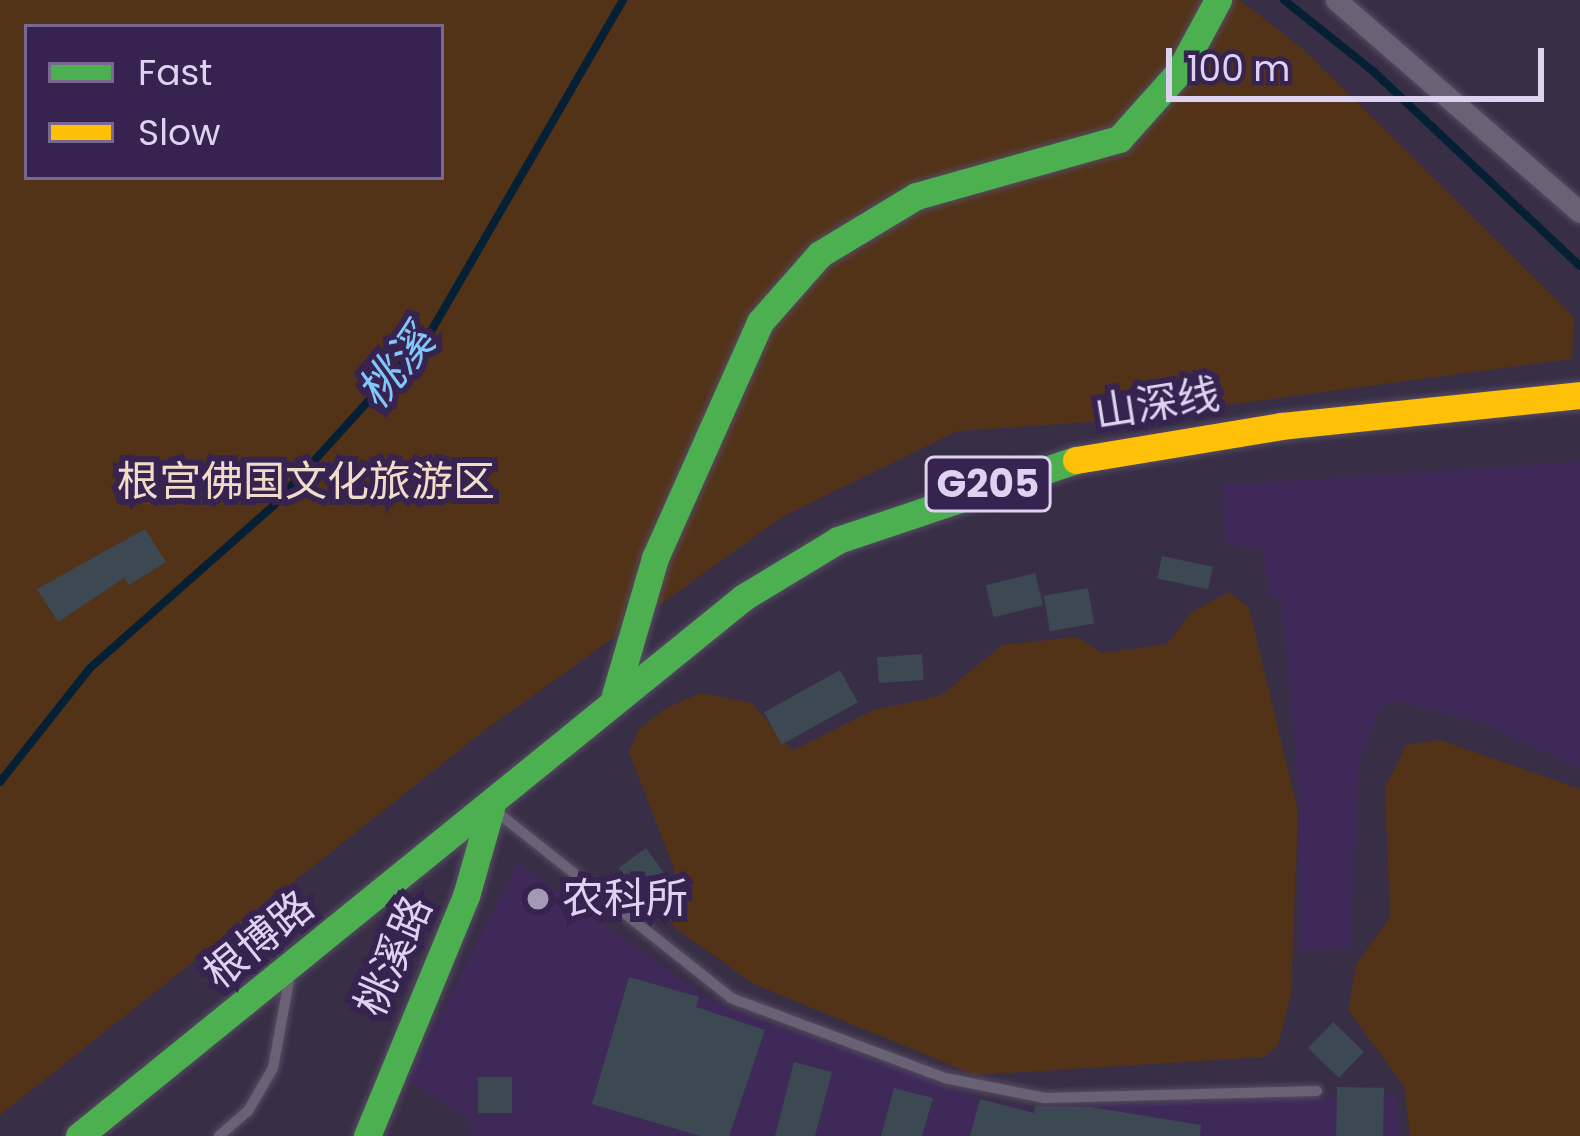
<!DOCTYPE html>
<meta charset="utf-8">
<style>
body{margin:0}
#map{position:relative;width:1580px;height:1136px;overflow:hidden;background:#382e46;font-family:Poppins,"Noto Sans SC",sans-serif}
div>[style]{position:absolute}
[style*='--x']{left:calc(var(--x)*1px);top:calc(var(--y)*1px);width:calc(var(--w)*1px);rotate:calc(var(--a)*1deg)}
.built>*{inset:0;background:#3e2959}
.green>*{inset:0;background:#533318}
.stream>*{height:8px;margin:-4px;padding:0 4px;transform-origin:4px;border-radius:4px;background:#051f34}
.building>*{inset:0;background:#3c4852;transform-origin:0 0}
.roads{filter:drop-shadow(0 0 3px #554c62) drop-shadow(0 0 3px #554c62)}
.lane>*{height:10px;margin:-5px;padding:0 5px;transform-origin:5px;border-radius:5px;background:#696174}
.street>*{height:21px;margin:-10.5px;padding:0 10.5px;transform-origin:10.5px;border-radius:10.5px;background:#696174}
.fast>*{height:27px;margin:-13.5px;padding:0 13.5px;transform-origin:13.5px;border-radius:13.5px;background:#4caf50}
.slow>*{height:27px;margin:-13.5px;padding:0 13.5px;transform-origin:13.5px;border-radius:13.5px;background:#ffc107}
.dots>*{width:33px;height:33px;translate:-50% -50%;box-sizing:border-box;border:6px solid #372350;border-radius:50%}
span{translate:-50% -50%;white-space:nowrap;text-align:center;line-height:1.15;-webkit-text-stroke:12px #372350;paint-order:stroke}
.shield-label span{padding:3px 9px;background:#372350;border:3px solid;border-radius:9px;-webkit-text-stroke-width:0}
.shield-label{font-size:39px;color:#ddd2ef;font-weight:700}
.street-label{font-size:42px;color:#ddd2ef}
.park-label{font-size:42px;color:#f1dcca}
.poi-label{font-size:42px;color:#ddd2ef}
.left{translate:0 -50%;text-align:left}
.water-label{font-size:45px;color:#82c7fc;font-style:italic}
.legend{position:absolute;left:24px;top:24px;width:420px;height:156px;box-sizing:border-box;background:#372350;border:3px solid #796990;margin:0;padding:15px 21px;list-style:none;font-size:36px;color:#ddd2ef}
.legend li{display:flex;align-items:center;gap:24px;height:60px}
.legend b{width:60px;border:3px solid #796990}
.scale{position:absolute;left:1166px;top:48px;width:378px;height:54px;box-sizing:border-box;border:6px solid #ddd2ef;border-top:0;padding-left:15px;font-size:36px;line-height:42px;white-space:nowrap;color:#ddd2ef;-webkit-text-stroke:9px #372350;paint-order:stroke}
</style>
<div id="map">
<div class="built">
<i style="clip-path:polygon(1580px 462px,1580px 769px,1486px 724px,1395px 700px,1380px 708px,1358px 765px,1350px 949px,1300px 951px,1300px 798px,1281px 598px,1269px 597px,1263px 549px,1226px 545px,1221px 485px)"></i>
<i style="clip-path:polygon(518px 863px,710px 1000px,980px 1099px,1031px 1107px,1397px 1095px,1399px 1136px,472px 1136px,468px 1119px,407px 1080px)"></i>
</div>
<div class="green">
<i style="clip-path:polygon(evenodd,0 0,1240px 0,1305px 51px,1574px 317px,1572px 359px,1106px 421px,957px 431px,782px 517px,481px 733px,0 1115px,0 0,27px 27px,441px 27px,441px 177px,27px 177px,27px 27px)"></i>
<i style="clip-path:polygon(1229px 592px,1249px 608px,1298px 811px,1291px 995px,1278px 1045px,1265px 1057px,975px 1075px,754px 984px,675px 928px,661px 905px,680px 884px,629px 752px,639px 729px,664px 709px,701px 693px,752px 703px,792px 751px,873px 710px,940px 696px,1002px 645px,1076px 637px,1102px 653px,1167px 644px,1192px 612px)"></i>
<i style="clip-path:polygon(1440px 740px,1580px 789px,1580px 1136px,1410px 1136px,1404px 1086px,1348px 1010px,1356px 965px,1390px 917px,1385px 788px,1406px 745px)"></i>
</div>
<div class="stream">
<i style="--x:1284;--y:0;--w:114;--a:38.6"></i>
<i style="--x:1373;--y:71;--w:284;--a:43.3"></i>
<i style="--x:0;--y:782;--w:145;--a:-51.7"></i>
<i style="--x:90;--y:668;--w:246;--a:-41.5"></i>
<i style="--x:274;--y:505;--w:232;--a:-47.8"></i>
<i style="--x:430;--y:333;--w:385;--a:-59.9"></i>
</div>
<div class="building">
<i style="clip-path:polygon(145px 529px,166px 562px,129px 585px,124px 578px,58px 622px,37px 589px)"></i>
<i style="left:1162px;top:556px;width:52px;height:23px;rotate:12deg"></i>
<i style="left:1035px;top:573px;width:33px;height:51px;rotate:76deg"></i>
<i style="left:1088px;top:588px;width:36px;height:45px;rotate:80deg"></i>
<i style="left:922px;top:654px;width:26px;height:45px;rotate:86deg"></i>
<i style="left:840px;top:670px;width:37px;height:87px;rotate:61deg"></i>
<i style="left:646px;top:848px;width:43px;height:34px;rotate:54deg"></i>
<i style="clip-path:polygon(629px 977px,699px 997px,696px 1007px,765px 1030px,729px 1136px,700px 1136px,592px 1104px)"></i>
<i style="left:1333px;top:1022px;width:43px;height:36px;rotate:44deg"></i>
<i style="clip-path:polygon(794px 1062px,832px 1072px,815px 1136px,775px 1136px)"></i>
<i style="left:478px;top:1077px;width:34px;height:36px"></i>
<i style="left:1337px;top:1087px;width:47px;height:49px;rotate:1deg"></i>
<i style="clip-path:polygon(894px 1088px,933px 1098px,922px 1136px,881px 1136px)"></i>
<i style="clip-path:polygon(980px 1099px,1034px 1113px,1035px 1106px,1091px 1107px,1201px 1125px,1200px 1136px,970px 1136px)"></i>
</div>
<div class="roads">
<div class="lane">
<i style="--x:498;--y:813;--w:298;--a:38.4"></i>
<i style="--x:731;--y:998;--w:228;--a:20.5"></i>
<i style="--x:945;--y:1078;--w:102;--a:11.3"></i>
<i style="--x:1045;--y:1098;--w:272;--a:-1.5"></i>
<i style="--x:219;--y:1136;--w:38;--a:-41"></i>
<i style="--x:248;--y:1111;--w:50;--a:-59.8"></i>
<i style="--x:273;--y:1068;--w:88;--a:-79.6"></i>
</div>
<div class="street">
<i style="--x:1336;--y:0;--w:323;--a:41"></i>
</div>
<div class="fast">
<i style="--x:615;--y:695;--w:143;--a:-73.7"></i>
<i style="--x:655;--y:558;--w:258;--a:-66"></i>
<i style="--x:760;--y:322;--w:91;--a:-48.6"></i>
<i style="--x:820;--y:254;--w:112;--a:-31.1"></i>
<i style="--x:916;--y:196;--w:211;--a:-15.7"></i>
<i style="--x:1119;--y:139;--w:90;--a:-48.2"></i>
<i style="--x:1179;--y:72;--w:82;--a:-61.6"></i>
<i style="--x:79;--y:1136;--w:856;--a:-39.03"></i>
<i style="--x:744;--y:597;--w:110;--a:-31.2"></i>
<i style="--x:838;--y:540;--w:251;--a:-18.6"></i>
<i style="--x:367;--y:1136;--w:260;--a:-67.6"></i>
<i style="--x:466;--y:896;--w:91;--a:-74.1"></i>
</div>
<div class="slow">
<i style="--x:1076;--y:460;--w:208;--a:-9.4"></i>
<i style="--x:1281;--y:426;--w:301;--a:-5.9"></i>
</div>
</div>
<div class="dots">
<i style="left:538px;top:899px;background:#a399b4"></i>
</div>
<div class="shield-label">
<span style="left:988px;top:484px">G205</span>
</div>
<div class="street-label">
<span style="left:1157px;top:404px;rotate:-9deg">山深线</span>
<span style="left:259px;top:940px;rotate:-39deg">根博路</span>
<span style="left:394px;top:956px;rotate:-66deg">桃溪路</span>
</div>
<div class="park-label">
<span style="left:306px;top:482px">根宫佛国文化旅游区</span>
</div>
<div class="poi-label">
<span class="left" style="left:562px;top:899px">农科所</span>
</div>
<div class="water-label">
<span style="left:396px;top:367px;rotate:-50deg">桃溪</span>
</div>
<ul class="legend">
<li><b style="height:15px;background:#4caf50"></b>Fast</li>
<li><b style="height:15px;background:#ffc107"></b>Slow</li>
</ul>
<div class="scale">100 m</div>
</div>
